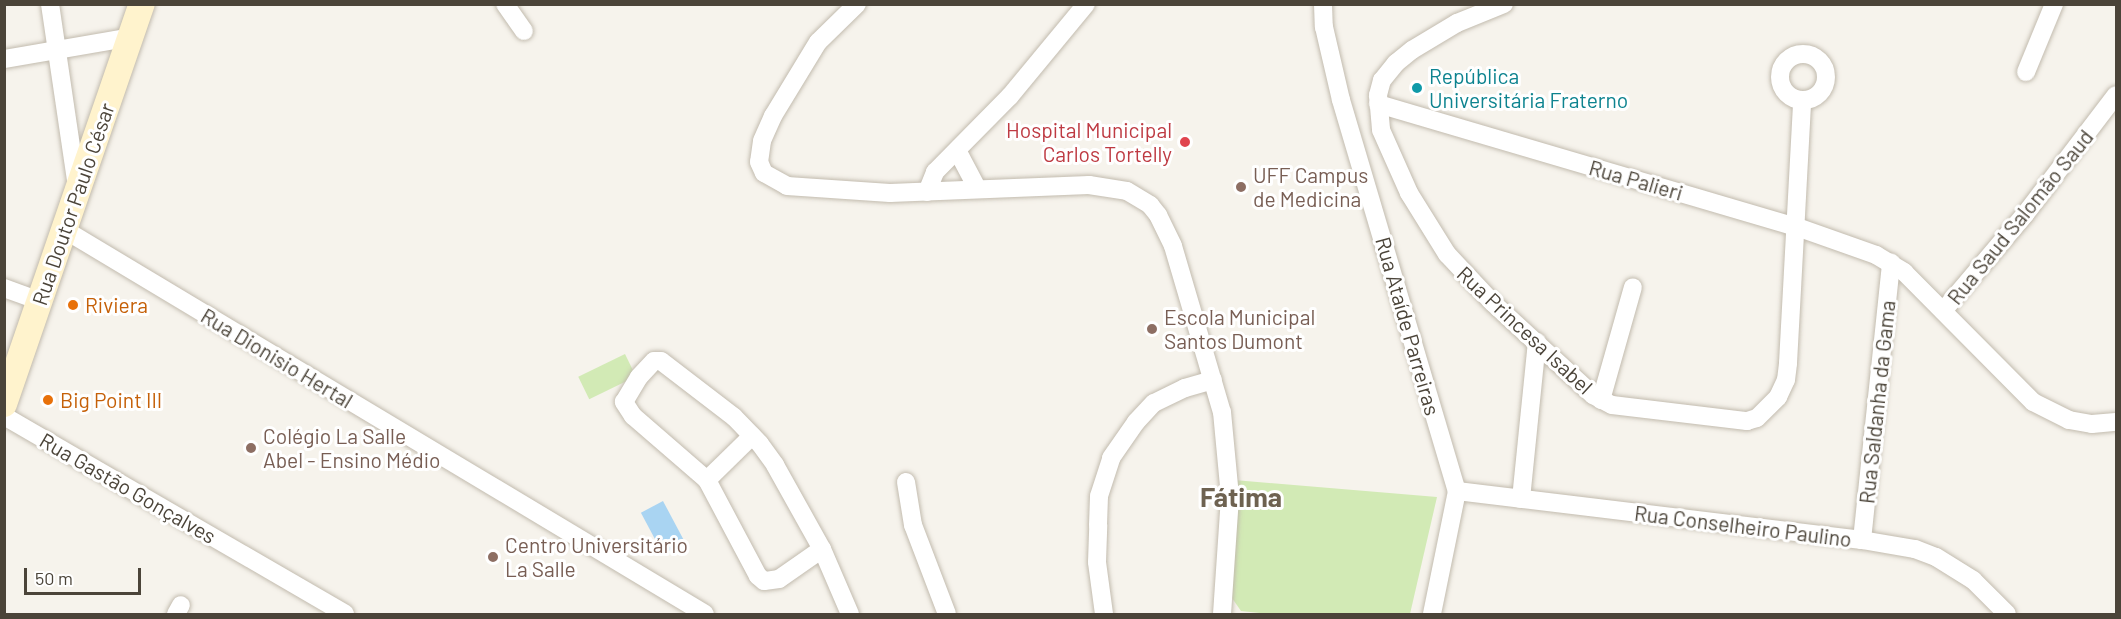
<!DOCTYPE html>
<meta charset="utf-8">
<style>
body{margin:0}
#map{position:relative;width:2121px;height:619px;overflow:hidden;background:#f6f3ec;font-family:Barlow,sans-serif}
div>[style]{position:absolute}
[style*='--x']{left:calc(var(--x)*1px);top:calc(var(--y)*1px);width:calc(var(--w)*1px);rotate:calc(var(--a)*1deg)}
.green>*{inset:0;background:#d2eab5;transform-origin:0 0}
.water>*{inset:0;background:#a9d4f2;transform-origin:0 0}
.roads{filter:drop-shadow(0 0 2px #c2bbae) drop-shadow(0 0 2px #c2bbae)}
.street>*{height:18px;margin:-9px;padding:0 9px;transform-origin:9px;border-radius:9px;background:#fff}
.street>.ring{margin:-9px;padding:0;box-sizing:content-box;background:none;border:18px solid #fff;border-radius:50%}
.secondary>*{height:26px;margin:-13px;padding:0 13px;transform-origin:13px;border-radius:13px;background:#fff3cd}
.dots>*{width:16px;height:16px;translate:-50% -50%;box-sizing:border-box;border:3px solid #fff;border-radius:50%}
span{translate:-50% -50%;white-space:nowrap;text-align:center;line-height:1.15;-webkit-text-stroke:6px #fff;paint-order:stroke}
.culture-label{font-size:21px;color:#0d838f}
.left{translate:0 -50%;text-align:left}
.health-label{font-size:21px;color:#be3a42}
.right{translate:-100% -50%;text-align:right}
.education-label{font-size:21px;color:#785e54}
.street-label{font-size:21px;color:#4b4439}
.food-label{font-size:21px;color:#c56008}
.district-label{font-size:27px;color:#6e6250;font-weight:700}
.frame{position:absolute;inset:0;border:6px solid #4b4439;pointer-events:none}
.scale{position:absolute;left:24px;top:568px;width:117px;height:27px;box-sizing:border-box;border:3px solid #4b4439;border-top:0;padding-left:8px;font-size:18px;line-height:21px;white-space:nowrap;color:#4b4439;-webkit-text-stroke:4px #fff;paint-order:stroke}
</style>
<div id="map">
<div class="green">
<i style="left:625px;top:354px;width:25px;height:52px;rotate:64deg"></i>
<i style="clip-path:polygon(1234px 480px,1437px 497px,1410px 614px,1269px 614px,1241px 611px,1223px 585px)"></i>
</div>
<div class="water">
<i style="left:663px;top:501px;width:47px;height:25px;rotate:62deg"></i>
</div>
<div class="roads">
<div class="street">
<i style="--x:50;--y:4;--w:185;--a:81.6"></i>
<i style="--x:505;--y:4;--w:33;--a:55"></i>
<i style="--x:857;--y:4;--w:54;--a:135.7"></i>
<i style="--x:818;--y:42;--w:87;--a:121.3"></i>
<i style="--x:773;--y:116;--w:27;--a:114"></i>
<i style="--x:762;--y:141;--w:21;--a:98"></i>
<i style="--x:759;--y:162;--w:12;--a:66"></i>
<i style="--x:764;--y:173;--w:26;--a:29"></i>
<i style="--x:787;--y:186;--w:103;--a:3.9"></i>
<i style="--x:890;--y:193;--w:199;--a:-2.3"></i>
<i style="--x:1089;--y:185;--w:38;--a:9"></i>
<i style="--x:1127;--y:191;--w:27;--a:31"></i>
<i style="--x:1150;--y:205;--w:13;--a:51"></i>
<i style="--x:1158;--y:215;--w:34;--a:64"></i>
<i style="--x:1173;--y:246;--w:173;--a:73.6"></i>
<i style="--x:1222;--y:412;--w:85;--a:84.6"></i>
<i style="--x:1230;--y:497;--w:117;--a:93.9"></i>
<i style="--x:1323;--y:4;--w:23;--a:88"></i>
<i style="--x:1324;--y:27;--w:75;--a:76.9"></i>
<i style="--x:1341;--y:100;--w:408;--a:73.5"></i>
<i style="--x:1457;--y:491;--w:126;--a:101.5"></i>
<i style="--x:1504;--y:4;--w:51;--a:158"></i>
<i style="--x:1457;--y:23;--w:52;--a:149"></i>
<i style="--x:1412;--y:50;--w:21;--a:141"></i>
<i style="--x:1396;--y:63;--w:22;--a:129"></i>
<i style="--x:1382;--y:80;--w:16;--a:105"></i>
<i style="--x:1378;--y:95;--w:35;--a:85"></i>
<i style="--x:1381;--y:130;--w:69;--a:66"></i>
<i style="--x:1409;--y:193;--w:72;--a:58.1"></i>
<i style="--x:1447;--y:254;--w:67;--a:46.8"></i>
<i style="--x:1493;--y:303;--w:136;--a:42.6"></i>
<i style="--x:1593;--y:395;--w:21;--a:28"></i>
<i style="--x:1612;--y:405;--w:136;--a:6.8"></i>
<i style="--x:1747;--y:421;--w:10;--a:-17"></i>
<i style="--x:1757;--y:418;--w:30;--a:-45"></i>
<i style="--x:1778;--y:397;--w:19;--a:-65"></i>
<i style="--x:1786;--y:380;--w:17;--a:-83"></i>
<i style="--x:1788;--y:363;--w:262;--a:-86.9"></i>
<i class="ring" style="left:1780px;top:54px;width:28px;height:28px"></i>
<i style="--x:4;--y:59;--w:129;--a:-9.8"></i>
<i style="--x:2026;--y:72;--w:74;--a:-67.6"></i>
<i style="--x:1378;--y:104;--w:437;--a:16.4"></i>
<i style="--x:1797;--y:227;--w:84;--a:19.5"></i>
<i style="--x:1876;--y:255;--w:33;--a:31"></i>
<i style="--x:1904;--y:272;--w:183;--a:45.2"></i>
<i style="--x:2033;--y:402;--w:40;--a:26.6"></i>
<i style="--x:2069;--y:420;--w:23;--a:10"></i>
<i style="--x:2092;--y:424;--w:24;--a:-5"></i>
<i style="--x:958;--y:152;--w:41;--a:62.2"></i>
<i style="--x:927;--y:192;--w:22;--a:-68"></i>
<i style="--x:935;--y:172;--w:107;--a:-45.4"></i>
<i style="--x:1010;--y:96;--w:119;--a:-50.4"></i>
<i style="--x:65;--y:230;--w:746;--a:30.96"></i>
<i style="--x:4;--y:288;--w:37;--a:20"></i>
<i style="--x:1943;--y:311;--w:128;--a:-49.7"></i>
<i style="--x:2026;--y:213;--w:148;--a:-52.7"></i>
<i style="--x:1601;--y:400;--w:117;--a:-74.2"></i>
<i style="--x:4;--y:416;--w:394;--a:30.1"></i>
<i style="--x:707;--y:480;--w:63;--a:-44.4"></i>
<i style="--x:906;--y:482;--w:44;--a:80.8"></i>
<i style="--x:913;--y:525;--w:95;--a:69.1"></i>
<i style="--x:1457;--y:491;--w:408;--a:6.9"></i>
<i style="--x:1862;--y:540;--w:54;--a:9.6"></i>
<i style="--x:1915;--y:549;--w:22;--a:21"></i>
<i style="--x:1936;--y:557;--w:44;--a:31.9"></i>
<i style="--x:1973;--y:580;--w:48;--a:45"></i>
<i style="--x:1521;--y:499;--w:158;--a:-84.2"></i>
<i style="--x:1862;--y:540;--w:279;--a:-84"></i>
<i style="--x:822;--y:549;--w:52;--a:145.1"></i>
<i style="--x:779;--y:579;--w:15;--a:172"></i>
<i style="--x:764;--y:581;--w:8;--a:-140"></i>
<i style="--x:758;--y:576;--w:109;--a:-118"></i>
<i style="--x:707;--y:480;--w:98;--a:-139.1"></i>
<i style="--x:633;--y:416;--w:17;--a:-123"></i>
<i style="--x:624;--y:402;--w:29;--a:-59"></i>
<i style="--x:639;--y:377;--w:22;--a:-47"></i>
<i style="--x:654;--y:361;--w:7;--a:0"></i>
<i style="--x:661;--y:361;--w:92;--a:37.5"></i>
<i style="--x:734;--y:417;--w:37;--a:46"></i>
<i style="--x:760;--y:444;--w:26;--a:54"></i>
<i style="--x:775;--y:465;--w:96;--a:60.8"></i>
<i style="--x:822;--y:549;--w:71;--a:66.7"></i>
<i style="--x:176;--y:614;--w:10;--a:-61"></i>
<i style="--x:1104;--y:614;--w:52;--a:-97.7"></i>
<i style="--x:1097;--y:562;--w:37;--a:-88"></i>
<i style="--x:1098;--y:525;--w:29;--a:-88"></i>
<i style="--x:1099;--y:496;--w:40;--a:-72"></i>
<i style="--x:1111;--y:458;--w:44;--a:-55.2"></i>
<i style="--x:1136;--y:422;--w:26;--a:-47"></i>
<i style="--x:1154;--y:403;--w:34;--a:-26"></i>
<i style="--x:1185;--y:388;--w:29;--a:-16"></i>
</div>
<div class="secondary">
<i style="--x:4;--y:404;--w:423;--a:-71"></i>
</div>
</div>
<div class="dots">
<i style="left:1417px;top:88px;background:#0f9aa8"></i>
<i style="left:1185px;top:142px;background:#e0444e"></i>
<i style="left:1241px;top:187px;background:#8d6e63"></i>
<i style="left:73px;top:305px;background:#e8710a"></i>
<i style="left:1152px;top:329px;background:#8d6e63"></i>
<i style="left:48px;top:400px;background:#e8710a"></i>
<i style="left:251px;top:448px;background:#8d6e63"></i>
<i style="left:493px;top:557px;background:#8d6e63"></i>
</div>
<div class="culture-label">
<span class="left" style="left:1429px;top:88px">República<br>Universitária Fraterno</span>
</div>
<div class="health-label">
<span class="right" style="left:1172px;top:142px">Hospital Municipal<br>Carlos Tortelly</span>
</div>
<div class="education-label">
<span class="left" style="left:1253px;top:187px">UFF Campus<br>de Medicina</span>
<span class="left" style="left:1164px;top:329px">Escola Municipal<br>Santos Dumont</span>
<span class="left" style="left:263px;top:448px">Colégio La Salle<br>Abel - Ensino Médio</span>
<span class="left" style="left:505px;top:557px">Centro Universitário<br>La Salle</span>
</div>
<div class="street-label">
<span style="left:1636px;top:180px;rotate:16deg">Rua Palieri</span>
<span style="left:73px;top:204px;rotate:-71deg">Rua Doutor Paulo César</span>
<span style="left:2020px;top:217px;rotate:-51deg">Rua Saud Salomão Saud</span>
<span style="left:1408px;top:326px;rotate:74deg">Rua Ataíde Parreiras</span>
<span style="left:1525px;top:330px;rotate:43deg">Rua Princesa Isabel</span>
<span style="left:277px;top:358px;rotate:31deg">Rua Dionisio Hertal</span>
<span style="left:1877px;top:402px;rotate:-84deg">Rua Saldanha da Gama</span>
<span style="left:128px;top:488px;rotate:30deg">Rua Gastão Gonçalves</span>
<span style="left:1743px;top:526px;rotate:7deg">Rua Conselheiro Paulino</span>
</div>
<div class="food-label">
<span class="left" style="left:85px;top:305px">Riviera</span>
<span class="left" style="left:60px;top:400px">Big Point III</span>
</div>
<div class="district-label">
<span style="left:1241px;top:497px">Fátima</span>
</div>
<div class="frame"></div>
<div class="scale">50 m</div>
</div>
